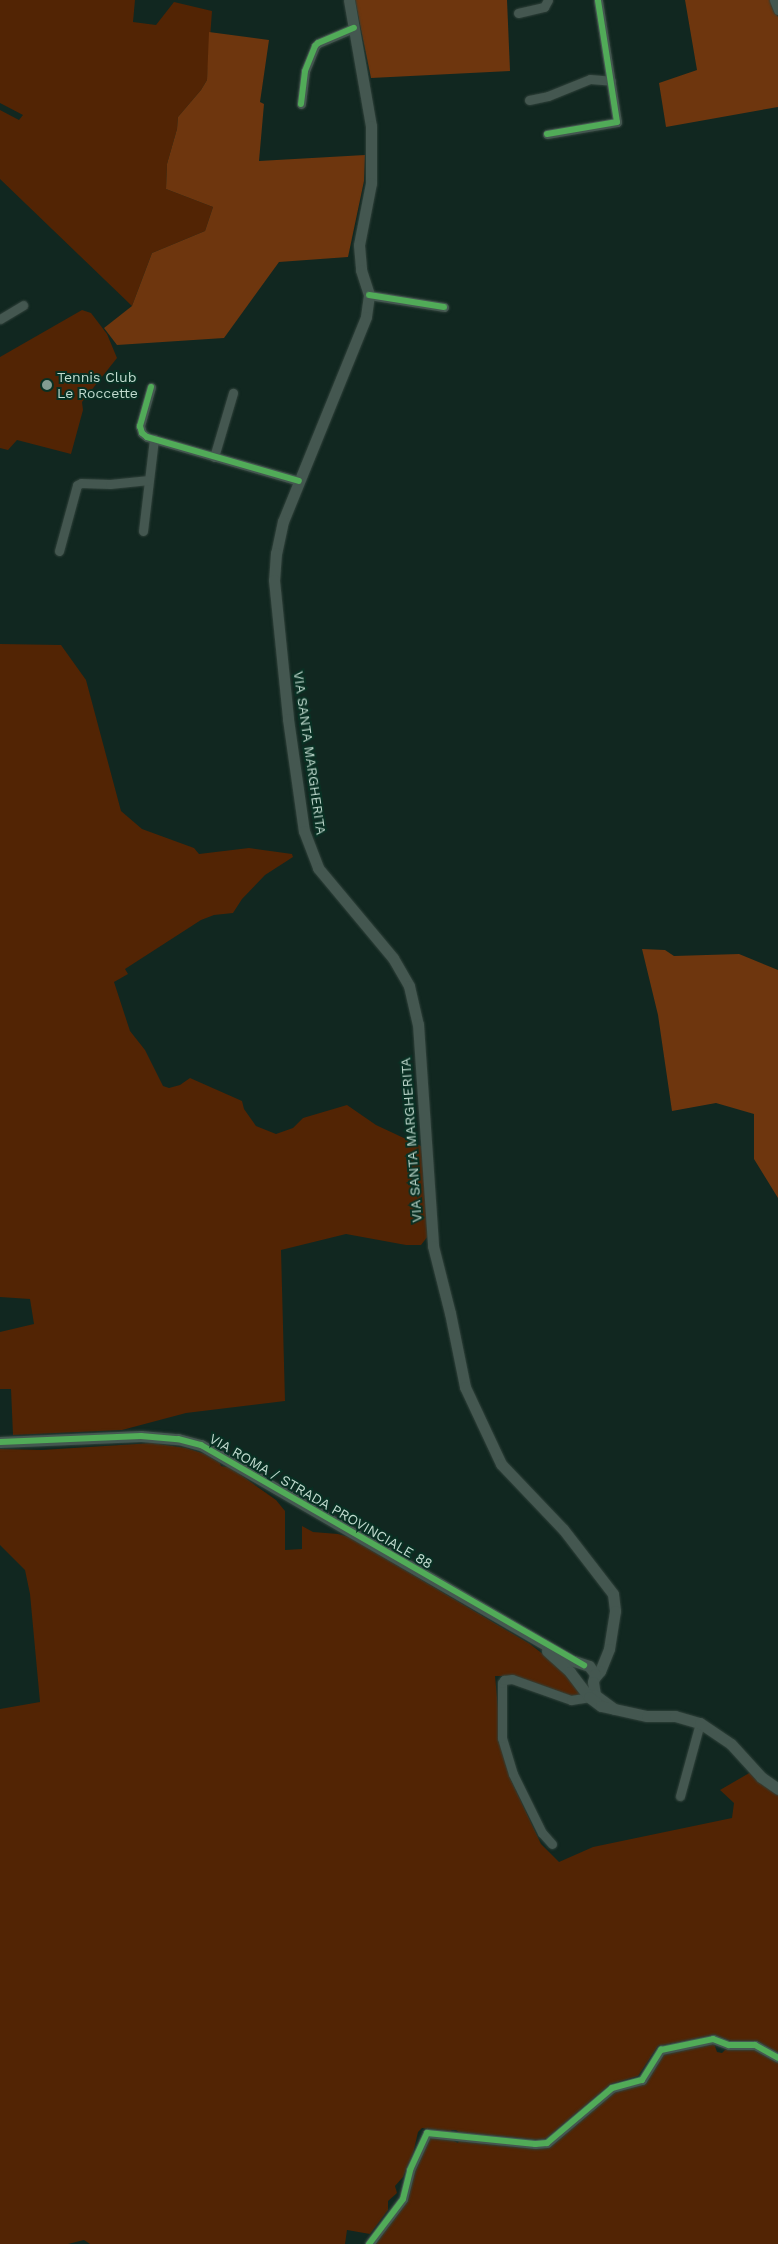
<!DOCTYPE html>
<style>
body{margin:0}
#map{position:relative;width:778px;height:2244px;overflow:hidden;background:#112720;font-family:"Work Sans",sans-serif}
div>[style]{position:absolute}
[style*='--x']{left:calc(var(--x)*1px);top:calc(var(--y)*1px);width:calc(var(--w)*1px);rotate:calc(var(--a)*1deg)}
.green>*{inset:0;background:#522404}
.forest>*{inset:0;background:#6e360e}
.roads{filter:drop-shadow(0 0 1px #30413a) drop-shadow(0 0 1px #30413a)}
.street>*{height:9px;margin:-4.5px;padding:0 4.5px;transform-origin:4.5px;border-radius:4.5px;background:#445750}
.secondary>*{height:11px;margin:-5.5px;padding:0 5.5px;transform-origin:5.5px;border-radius:5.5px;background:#445750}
.cycleway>*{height:6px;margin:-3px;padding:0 3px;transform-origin:3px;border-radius:3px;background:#51ab58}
.dots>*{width:14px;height:14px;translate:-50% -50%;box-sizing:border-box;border:2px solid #083023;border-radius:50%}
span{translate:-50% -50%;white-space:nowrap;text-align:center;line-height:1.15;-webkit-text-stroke:4px #083023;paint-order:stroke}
.poi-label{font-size:14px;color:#c1dbcf}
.left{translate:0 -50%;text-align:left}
.street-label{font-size:14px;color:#c1dbcf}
</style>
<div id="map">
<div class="green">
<i style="clip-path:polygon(0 0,135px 0,133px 22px,156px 25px,174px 2px,212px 11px,207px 80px,201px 90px,178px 117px,177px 129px,167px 164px,166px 189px,213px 207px,205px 231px,152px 253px,132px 306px,0 179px,0 110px,19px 120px,23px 115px,0 103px)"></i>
<i style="clip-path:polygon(82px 310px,91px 313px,107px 334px,117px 358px,82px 402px,83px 410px,71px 454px,17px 440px,8px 450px,0 448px,0 357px)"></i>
<i style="clip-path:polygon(0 644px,61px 645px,86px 680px,121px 811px,142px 829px,194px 848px,199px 854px,249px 848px,292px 854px,293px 857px,265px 875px,242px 899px,233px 913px,214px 915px,201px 920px,125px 969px,128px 974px,114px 982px,130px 1031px,145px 1050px,163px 1086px,169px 1088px,180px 1085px,190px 1078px,242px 1101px,244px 1109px,256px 1126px,276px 1134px,293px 1128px,303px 1118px,347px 1105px,376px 1125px,423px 1147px,428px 1236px,421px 1245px,406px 1245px,346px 1234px,281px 1250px,285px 1401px,186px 1413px,122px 1430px,13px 1435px,11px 1389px,0 1389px,0 1332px,34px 1324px,30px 1299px,0 1297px)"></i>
<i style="clip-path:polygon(152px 1443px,186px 1448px,205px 1454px,220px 1463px,221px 1466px,226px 1467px,228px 1466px,276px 1500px,285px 1511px,285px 1550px,302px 1549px,302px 1526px,313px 1532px,338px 1534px,349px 1537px,530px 1644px,558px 1666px,585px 1696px,570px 1696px,515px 1676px,495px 1676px,501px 1740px,510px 1778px,541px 1844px,559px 1862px,593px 1847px,732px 1818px,734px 1803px,720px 1790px,751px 1772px,778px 1795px,778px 2053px,755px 2041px,735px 2042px,712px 2036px,658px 2046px,638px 2076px,611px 2084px,547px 2138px,539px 2141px,461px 2134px,456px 2130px,452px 2130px,448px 2133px,422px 2128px,418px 2132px,413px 2154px,403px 2177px,395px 2186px,397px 2193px,388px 2201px,388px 2210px,370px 2234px,347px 2230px,345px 2244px,90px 2244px,84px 2240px,68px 2244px,0 2244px,0 1709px,40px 1702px,30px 1594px,25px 1570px,0 1545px,0 1449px,42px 1450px)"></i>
<i style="clip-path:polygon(714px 2043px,717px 2052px,722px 2053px,727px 2048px,755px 2048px,778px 2061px,778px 2244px,374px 2244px,409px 2197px,414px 2167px,430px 2136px,450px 2139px,458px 2143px,459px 2140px,537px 2146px,613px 2090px,645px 2081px,664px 2052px)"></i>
</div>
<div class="forest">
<i style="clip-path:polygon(355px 0,507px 0,510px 71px,371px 78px)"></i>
<i style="clip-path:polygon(685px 0,772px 0,778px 17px,778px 107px,666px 127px,659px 83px,697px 70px)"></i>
<i style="clip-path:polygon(209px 32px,269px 40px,260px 102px,264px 104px,259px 161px,365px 155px,364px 181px,348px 257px,279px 262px,224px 338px,117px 345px,104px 328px,132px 306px,152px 253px,205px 231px,213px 207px,166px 189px,167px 164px,177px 129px,178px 117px,201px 90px,207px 80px)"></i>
<i style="clip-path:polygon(642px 949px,665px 950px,674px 956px,739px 954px,778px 970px,778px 1198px,754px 1159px,754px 1114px,716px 1103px,672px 1111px,658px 1015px)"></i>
</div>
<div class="roads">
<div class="street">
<i style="--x:774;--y:0;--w:11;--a:68"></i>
<i style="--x:518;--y:13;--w:27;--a:-13"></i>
<i style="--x:544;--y:7;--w:8;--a:-60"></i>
<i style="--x:529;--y:100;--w:19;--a:-12"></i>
<i style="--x:548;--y:96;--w:45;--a:-22"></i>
<i style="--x:590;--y:79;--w:21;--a:5"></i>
<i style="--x:301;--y:104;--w:33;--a:-83"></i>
<i style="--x:305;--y:71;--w:27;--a:-68"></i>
<i style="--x:315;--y:46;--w:4;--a:-45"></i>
<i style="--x:318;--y:43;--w:39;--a:-23"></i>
<i style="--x:547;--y:134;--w:71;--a:-9.7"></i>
<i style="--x:617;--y:122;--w:123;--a:-98.9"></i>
<i style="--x:369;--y:295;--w:76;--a:9.1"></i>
<i style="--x:0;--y:319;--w:27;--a:-31"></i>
<i style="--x:151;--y:387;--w:41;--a:105.8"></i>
<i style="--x:140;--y:426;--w:7;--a:74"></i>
<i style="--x:142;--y:433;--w:6;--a:39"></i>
<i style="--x:147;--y:437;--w:158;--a:16.1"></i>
<i style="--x:214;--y:457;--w:67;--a:-73.5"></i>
<i style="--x:143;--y:531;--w:93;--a:-83.2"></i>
<i style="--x:59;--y:551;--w:68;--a:-74.7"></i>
<i style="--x:77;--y:485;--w:4;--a:-27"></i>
<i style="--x:81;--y:483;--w:29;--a:2"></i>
<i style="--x:110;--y:484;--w:39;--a:-6"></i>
<i style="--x:680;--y:1796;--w:76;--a:-74.7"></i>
<i style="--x:552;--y:1844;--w:15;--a:-132"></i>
<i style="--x:542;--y:1833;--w:66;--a:-116.2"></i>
<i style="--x:513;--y:1774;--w:38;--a:-107"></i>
<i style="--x:502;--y:1738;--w:55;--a:-90"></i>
<i style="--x:502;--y:1683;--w:4;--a:-56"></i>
<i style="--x:504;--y:1680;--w:8;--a:-7"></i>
<i style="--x:512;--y:1679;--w:63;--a:19.6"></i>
<i style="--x:571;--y:1700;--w:18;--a:-9"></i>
<i style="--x:369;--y:2244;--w:56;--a:-52.9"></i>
<i style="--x:403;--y:2199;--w:30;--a:-76"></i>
<i style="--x:410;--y:2170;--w:41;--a:-65.3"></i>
<i style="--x:427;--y:2133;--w:109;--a:5.8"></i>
<i style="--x:535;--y:2144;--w:12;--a:-5"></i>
<i style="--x:547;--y:2143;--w:85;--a:-40.2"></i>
<i style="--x:612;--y:2088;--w:31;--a:-15"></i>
<i style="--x:642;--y:2080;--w:36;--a:-58"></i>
<i style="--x:661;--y:2050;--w:53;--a:-11.9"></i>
<i style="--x:713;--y:2039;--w:17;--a:21"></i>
<i style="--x:729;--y:2045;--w:26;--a:0"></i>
<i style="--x:755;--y:2045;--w:26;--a:29"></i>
</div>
<div class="secondary">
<i style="--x:349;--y:0;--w:128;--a:80.1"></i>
<i style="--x:371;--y:126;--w:57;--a:90"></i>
<i style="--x:371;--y:183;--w:63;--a:101"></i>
<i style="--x:359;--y:245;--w:25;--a:85"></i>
<i style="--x:361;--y:270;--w:26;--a:72"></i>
<i style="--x:369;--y:295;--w:22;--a:98"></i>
<i style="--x:366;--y:317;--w:220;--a:112.1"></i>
<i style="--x:283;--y:521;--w:33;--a:102"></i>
<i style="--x:276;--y:553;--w:27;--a:94"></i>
<i style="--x:274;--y:580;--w:140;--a:84.2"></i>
<i style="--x:288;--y:719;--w:113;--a:81.9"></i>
<i style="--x:304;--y:831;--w:40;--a:69"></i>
<i style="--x:318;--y:868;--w:117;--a:50.2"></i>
<i style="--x:393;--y:958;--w:32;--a:60"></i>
<i style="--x:409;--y:986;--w:39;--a:77"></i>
<i style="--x:418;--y:1024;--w:223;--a:86.1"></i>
<i style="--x:433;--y:1246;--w:69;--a:75.8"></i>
<i style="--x:450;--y:1313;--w:76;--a:78.5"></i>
<i style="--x:465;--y:1387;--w:85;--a:64.9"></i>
<i style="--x:501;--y:1464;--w:90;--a:46.4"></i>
<i style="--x:563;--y:1529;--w:82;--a:52.4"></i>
<i style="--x:613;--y:1594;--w:17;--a:83"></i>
<i style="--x:615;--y:1611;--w:38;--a:99"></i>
<i style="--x:609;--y:1649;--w:24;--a:112"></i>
<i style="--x:600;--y:1671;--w:8;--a:130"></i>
<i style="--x:0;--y:1442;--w:141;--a:-2.4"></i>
<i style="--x:141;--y:1436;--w:37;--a:5"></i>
<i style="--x:178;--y:1439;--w:24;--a:15"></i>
<i style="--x:201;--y:1445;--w:431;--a:30.1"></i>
<i style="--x:574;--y:1661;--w:16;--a:18"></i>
<i style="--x:589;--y:1666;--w:10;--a:53"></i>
<i style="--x:595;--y:1674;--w:8;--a:104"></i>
<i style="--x:593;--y:1682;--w:13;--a:81"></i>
<i style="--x:595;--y:1695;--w:24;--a:36"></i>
<i style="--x:547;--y:1651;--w:31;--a:42"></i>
<i style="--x:570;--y:1672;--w:31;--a:53"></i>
<i style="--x:589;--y:1697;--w:15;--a:37"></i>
<i style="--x:601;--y:1706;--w:47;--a:12.3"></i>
<i style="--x:647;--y:1716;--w:28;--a:0"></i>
<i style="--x:675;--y:1716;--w:26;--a:16"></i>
<i style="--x:700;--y:1723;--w:37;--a:34"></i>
<i style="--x:731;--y:1744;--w:45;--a:47.7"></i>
<i style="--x:761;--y:1777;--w:21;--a:35"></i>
</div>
</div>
<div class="cycleway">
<i style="--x:301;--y:104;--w:33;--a:-83"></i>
<i style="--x:305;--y:71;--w:27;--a:-68"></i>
<i style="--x:315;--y:46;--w:4;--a:-45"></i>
<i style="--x:318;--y:43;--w:39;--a:-23"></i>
<i style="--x:547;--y:134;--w:71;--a:-9.7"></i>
<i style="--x:617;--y:122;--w:123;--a:-98.9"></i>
<i style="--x:369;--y:295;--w:76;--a:9.1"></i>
<i style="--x:151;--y:387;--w:41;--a:105.8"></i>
<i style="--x:140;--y:426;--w:7;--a:74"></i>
<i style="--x:142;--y:433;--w:6;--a:39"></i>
<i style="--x:147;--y:437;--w:158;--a:16.1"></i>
<i style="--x:0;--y:1442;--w:141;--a:-2.4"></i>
<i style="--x:141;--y:1436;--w:37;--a:5"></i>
<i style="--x:178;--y:1439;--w:24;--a:15"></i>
<i style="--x:201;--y:1445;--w:442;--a:29.9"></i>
<i style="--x:369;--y:2244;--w:56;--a:-52.9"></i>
<i style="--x:403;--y:2199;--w:30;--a:-76"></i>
<i style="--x:410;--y:2170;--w:41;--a:-65.3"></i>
<i style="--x:427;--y:2133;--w:109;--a:5.8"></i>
<i style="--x:535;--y:2144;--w:12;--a:-5"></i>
<i style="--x:547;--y:2143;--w:85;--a:-40.2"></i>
<i style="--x:612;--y:2088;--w:31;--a:-15"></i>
<i style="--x:642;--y:2080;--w:36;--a:-58"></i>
<i style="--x:661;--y:2050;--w:53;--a:-11.9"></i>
<i style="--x:713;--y:2039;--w:17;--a:21"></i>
<i style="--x:729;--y:2045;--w:26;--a:0"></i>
<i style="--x:755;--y:2045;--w:26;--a:29"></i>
</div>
<div class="dots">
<i style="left:47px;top:385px;background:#839c92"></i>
</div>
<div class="poi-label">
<span class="left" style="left:57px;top:385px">Tennis Club<br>Le Roccette</span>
</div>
<div class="street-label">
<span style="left:310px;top:753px;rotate:82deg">VIA SANTA MARGHERITA</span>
<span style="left:411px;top:1140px;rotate:-94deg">VIA SANTA MARGHERITA</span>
<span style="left:321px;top:1501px;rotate:30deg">VIA ROMA / STRADA PROVINCIALE 88</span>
</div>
</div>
